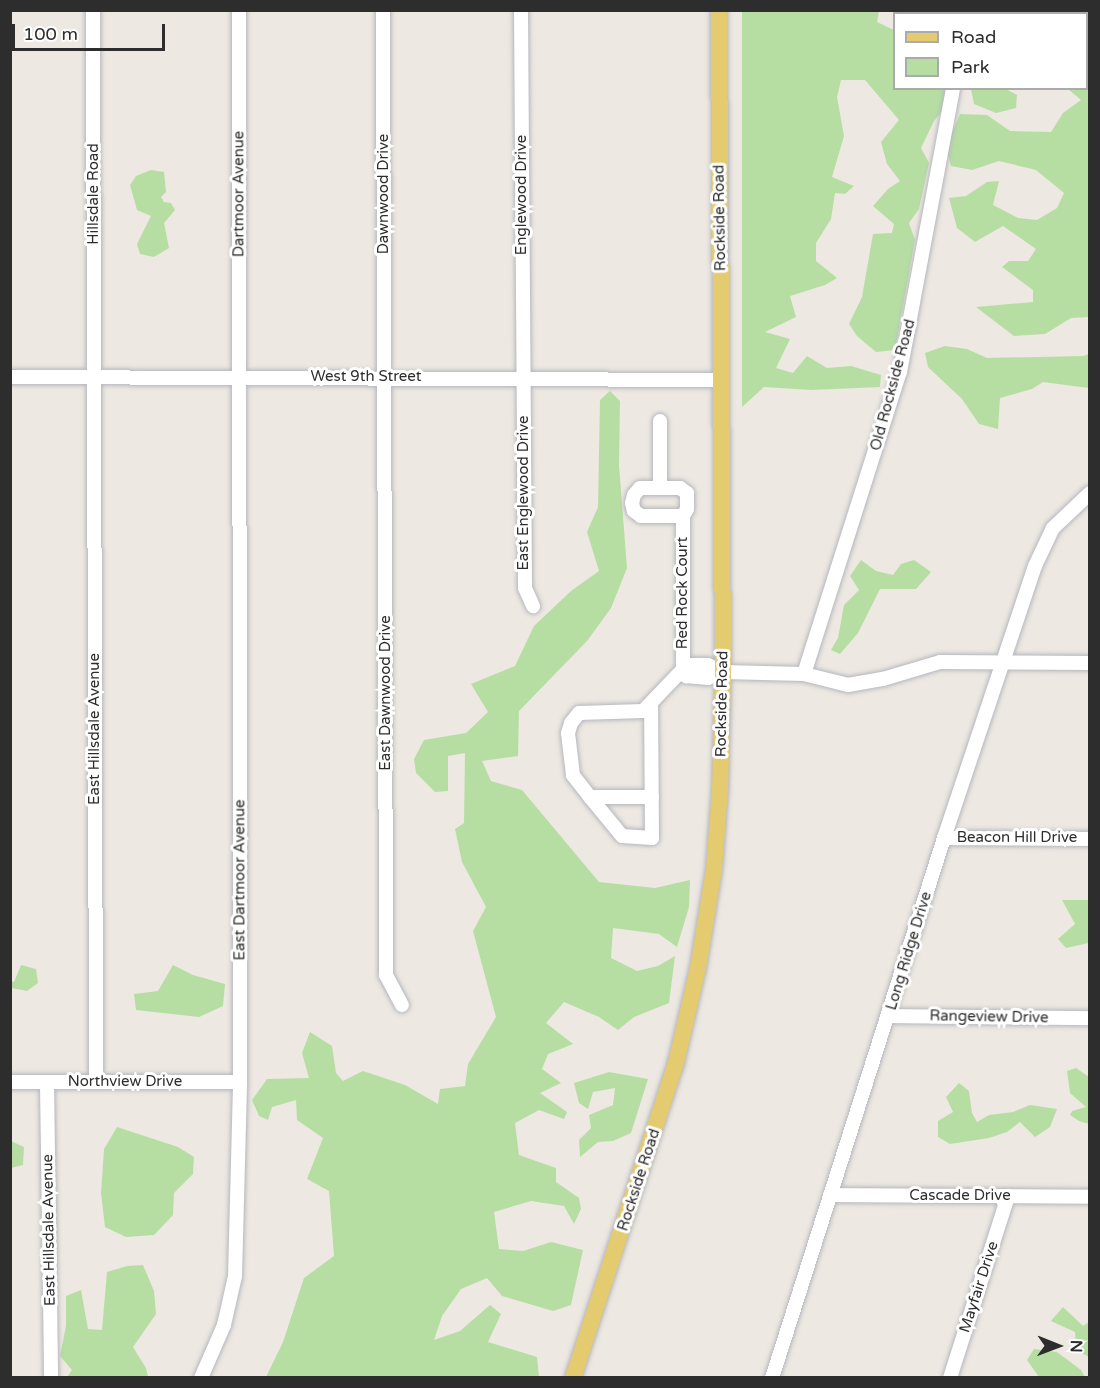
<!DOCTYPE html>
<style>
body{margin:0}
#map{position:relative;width:1100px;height:1388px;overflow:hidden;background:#ede8e1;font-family:"Varela Round",sans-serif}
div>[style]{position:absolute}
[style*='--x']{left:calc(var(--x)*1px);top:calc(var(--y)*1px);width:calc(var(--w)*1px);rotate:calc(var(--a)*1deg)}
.green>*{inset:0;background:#b6dea3}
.roads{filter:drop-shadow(0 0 2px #b5b7bf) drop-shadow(0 0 2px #b5b7bf)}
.minor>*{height:14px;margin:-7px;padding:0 7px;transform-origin:7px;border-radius:7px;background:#fff}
.major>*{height:16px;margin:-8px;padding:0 8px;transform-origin:8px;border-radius:8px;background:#e4cb6f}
span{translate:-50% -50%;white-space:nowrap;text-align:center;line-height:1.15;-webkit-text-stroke:6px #fff;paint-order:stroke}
.street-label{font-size:15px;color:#2d2d2d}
.frame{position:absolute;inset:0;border:12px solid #2d2d2d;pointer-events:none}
.legend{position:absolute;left:893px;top:12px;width:195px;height:78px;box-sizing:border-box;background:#fff;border:2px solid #ababab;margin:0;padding:8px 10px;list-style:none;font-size:18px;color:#2d2d2d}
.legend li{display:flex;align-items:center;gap:12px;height:30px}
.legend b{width:30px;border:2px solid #ababab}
.north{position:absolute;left:1028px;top:1316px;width:60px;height:60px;-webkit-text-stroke:4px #fff;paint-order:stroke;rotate:91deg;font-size:16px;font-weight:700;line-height:24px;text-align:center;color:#2d2d2d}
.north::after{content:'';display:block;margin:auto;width:21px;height:27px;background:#2d2d2d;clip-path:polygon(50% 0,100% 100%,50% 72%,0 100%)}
.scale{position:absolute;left:12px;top:24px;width:153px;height:27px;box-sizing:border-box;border:3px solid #2d2d2d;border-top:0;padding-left:8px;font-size:18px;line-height:21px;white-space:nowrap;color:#2d2d2d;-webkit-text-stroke:4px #fff;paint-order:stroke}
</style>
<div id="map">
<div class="green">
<i style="clip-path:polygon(742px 11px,879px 11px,877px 22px,894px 30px,894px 88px,947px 89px,945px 108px,934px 121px,921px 148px,929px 163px,919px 209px,909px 223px,915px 240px,895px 350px,876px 352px,857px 336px,849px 324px,862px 297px,873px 234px,892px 233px,894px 224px,873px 206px,888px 189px,900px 181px,887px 164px,881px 142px,899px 120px,865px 80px,841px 80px,837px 97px,844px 136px,832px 177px,854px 186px,845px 194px,835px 193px,831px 219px,816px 243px,816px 261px,837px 278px,825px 285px,790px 296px,796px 317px,765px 332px,790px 339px,776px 368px,793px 373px,807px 356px,827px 368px,851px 366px,881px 375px,880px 387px,811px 390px,764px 387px,742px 407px)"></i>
<i style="clip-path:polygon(1087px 37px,1090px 41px,1089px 317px,1071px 318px,1045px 334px,1014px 336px,976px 307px,1033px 302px,1033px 290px,1002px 267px,1009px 261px,1028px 261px,1036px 249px,1003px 226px,975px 242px,957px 228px,949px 198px,966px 196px,987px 182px,999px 181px,993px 205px,1018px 218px,1037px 220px,1057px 208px,1064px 193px,1036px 170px,999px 161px,972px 170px,951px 166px,946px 147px,960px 114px,987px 115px,1010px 131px,1051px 132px,1063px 113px,1081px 100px,1068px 89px,1086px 88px)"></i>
<i style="clip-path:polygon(971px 89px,1006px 89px,1017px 95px,1016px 108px,996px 113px,974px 104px)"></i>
<i style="clip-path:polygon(151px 170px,164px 172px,166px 192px,161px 197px,164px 202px,171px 203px,175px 210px,164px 223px,169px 248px,154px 257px,140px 254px,137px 244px,151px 216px,137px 210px,130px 185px,136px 176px)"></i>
<i style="clip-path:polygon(945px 346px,967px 349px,987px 358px,1083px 356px,1089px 354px,1089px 388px,1043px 382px,1032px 389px,1000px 398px,998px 429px,979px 424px,962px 399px,928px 367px,925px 353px)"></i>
<i style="clip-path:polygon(610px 391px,620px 401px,619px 465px,627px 568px,611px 608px,587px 641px,519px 711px,518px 756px,482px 761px,491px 781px,522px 790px,599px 882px,655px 888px,690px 880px,689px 907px,677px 947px,659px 934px,613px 928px,611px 958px,637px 971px,658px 966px,675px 956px,669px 1003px,634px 1017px,618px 1030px,599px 1017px,564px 1002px,546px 1023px,573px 1044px,548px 1054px,542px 1069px,561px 1083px,540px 1093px,567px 1112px,564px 1119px,539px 1110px,515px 1123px,519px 1155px,556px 1168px,556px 1182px,579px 1198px,581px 1209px,574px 1224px,564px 1206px,531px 1201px,494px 1212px,499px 1249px,523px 1251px,551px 1242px,583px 1250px,571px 1305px,553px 1311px,502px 1296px,487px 1278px,461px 1289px,442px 1316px,434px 1340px,460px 1331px,490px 1305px,501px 1314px,488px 1342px,537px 1357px,539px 1377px,266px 1377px,283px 1342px,304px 1278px,334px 1256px,329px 1191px,307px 1179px,323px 1138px,297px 1120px,296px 1100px,272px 1107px,268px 1120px,259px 1116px,252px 1100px,267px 1079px,309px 1078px,302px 1053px,310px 1032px,332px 1046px,336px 1073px,343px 1081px,363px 1071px,405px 1085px,438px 1104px,440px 1089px,465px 1086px,468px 1064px,496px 1017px,473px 931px,486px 907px,462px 862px,455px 829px,464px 823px,465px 753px,448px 756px,448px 791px,435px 792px,416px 773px,414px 759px,424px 740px,466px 733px,488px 712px,471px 684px,515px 666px,534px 626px,571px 591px,599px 571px,587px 532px,598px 507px,600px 400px)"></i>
<i style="clip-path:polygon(861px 560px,876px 571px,893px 575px,901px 564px,914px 560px,931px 572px,916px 589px,880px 589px,858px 633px,840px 654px,831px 650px,838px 638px,844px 605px,859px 590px,850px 576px)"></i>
<i style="clip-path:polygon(1062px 900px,1089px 900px,1089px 943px,1066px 948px,1058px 939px,1075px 924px)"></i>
<i style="clip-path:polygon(21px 965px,36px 969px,38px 983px,27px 991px,11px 988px,11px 981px,14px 982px)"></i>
<i style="clip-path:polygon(173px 965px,193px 975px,225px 984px,223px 1006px,199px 1017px,136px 1010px,134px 994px,158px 991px)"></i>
<i style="clip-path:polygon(1076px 1068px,1089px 1077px,1089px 1124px,1079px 1121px,1070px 1115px,1072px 1111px,1086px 1107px,1070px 1093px,1067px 1071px)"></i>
<i style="clip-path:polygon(609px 1072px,648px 1079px,631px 1133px,613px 1141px,598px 1142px,580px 1157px,579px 1140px,591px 1128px,589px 1115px,613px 1105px,615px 1088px,593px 1092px,588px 1109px,579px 1103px,574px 1083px)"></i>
<i style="clip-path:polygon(959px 1083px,969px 1091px,972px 1113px,977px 1122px,989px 1115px,1013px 1112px,1030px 1105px,1057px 1109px,1050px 1127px,1035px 1137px,1020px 1122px,1007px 1132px,989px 1138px,950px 1144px,938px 1137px,938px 1121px,953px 1112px,946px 1097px)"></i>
<i style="clip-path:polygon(117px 1127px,178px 1147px,194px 1157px,193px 1174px,174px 1193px,173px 1215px,154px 1235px,126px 1237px,105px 1227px,101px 1193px,104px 1149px)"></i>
<i style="clip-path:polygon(11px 1141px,24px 1147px,23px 1165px,11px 1168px)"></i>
<i style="clip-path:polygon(143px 1265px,154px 1291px,156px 1314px,133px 1347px,146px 1368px,148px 1377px,67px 1377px,72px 1370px,60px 1356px,66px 1326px,66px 1296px,81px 1290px,88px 1329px,102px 1330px,107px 1272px,127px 1266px)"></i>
<i style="clip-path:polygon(1063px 1307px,1083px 1326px,1089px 1322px,1089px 1357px,1076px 1350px,1075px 1332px,1051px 1321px)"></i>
<i style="clip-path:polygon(1034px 1349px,1057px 1352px,1081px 1370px,1085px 1377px,1039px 1377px,1027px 1360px)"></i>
</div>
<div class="roads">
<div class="minor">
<i style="--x:93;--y:10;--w:1072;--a:89.84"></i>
<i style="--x:383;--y:10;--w:965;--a:89.82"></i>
<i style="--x:386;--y:975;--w:34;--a:62"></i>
<i style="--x:521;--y:10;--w:578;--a:89.6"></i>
<i style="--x:525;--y:588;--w:20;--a:66"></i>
<i style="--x:968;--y:14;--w:4;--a:-90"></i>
<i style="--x:10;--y:377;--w:712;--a:0.24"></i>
<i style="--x:640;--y:488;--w:40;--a:0"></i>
<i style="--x:680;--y:488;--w:9;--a:36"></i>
<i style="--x:687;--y:493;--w:16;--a:90"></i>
<i style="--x:687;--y:509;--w:8;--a:120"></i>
<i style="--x:683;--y:516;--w:42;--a:180"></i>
<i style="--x:641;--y:516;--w:9;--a:-144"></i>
<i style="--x:634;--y:511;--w:8;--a:-104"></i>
<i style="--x:632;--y:503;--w:8;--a:-76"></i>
<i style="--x:634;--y:495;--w:9;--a:-49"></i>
<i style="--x:660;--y:488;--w:67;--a:-90"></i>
<i style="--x:683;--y:669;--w:8;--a:67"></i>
<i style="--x:686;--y:676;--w:22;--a:5"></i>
<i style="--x:708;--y:678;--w:16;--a:-22"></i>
<i style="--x:723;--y:672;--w:81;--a:1.4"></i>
<i style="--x:804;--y:674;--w:45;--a:14"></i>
<i style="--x:848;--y:685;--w:36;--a:-10"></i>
<i style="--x:883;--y:679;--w:59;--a:-16.6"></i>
<i style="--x:940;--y:662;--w:150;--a:0.4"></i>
<i style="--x:683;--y:669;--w:153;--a:-90"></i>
<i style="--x:804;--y:674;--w:317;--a:-72.4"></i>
<i style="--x:900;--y:372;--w:289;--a:-79.4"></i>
<i style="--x:590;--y:797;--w:50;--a:50.6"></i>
<i style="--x:622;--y:836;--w:30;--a:4"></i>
<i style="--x:652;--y:838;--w:133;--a:-90.4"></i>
<i style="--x:652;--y:797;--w:62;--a:180"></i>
<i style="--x:590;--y:797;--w:28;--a:-128"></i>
<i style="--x:573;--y:775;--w:42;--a:-96.8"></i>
<i style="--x:568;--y:733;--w:10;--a:-73"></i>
<i style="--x:571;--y:723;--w:13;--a:-51"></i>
<i style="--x:579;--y:713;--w:64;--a:-1.8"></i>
<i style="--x:643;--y:711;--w:64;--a:-46.3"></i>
<i style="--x:687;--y:665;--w:21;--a:0"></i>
<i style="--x:708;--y:665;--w:17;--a:25"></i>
<i style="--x:944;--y:838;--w:146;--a:0.4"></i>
<i style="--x:888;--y:1016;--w:202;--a:0.6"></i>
<i style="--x:10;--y:1082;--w:230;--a:0"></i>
<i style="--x:47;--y:1083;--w:295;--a:89.2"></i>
<i style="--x:830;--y:1195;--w:260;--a:0.4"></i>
<i style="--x:201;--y:1378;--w:58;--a:-66.5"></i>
<i style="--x:224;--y:1325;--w:50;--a:-77.3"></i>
<i style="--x:235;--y:1276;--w:194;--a:-88.5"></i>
<i style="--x:240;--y:1082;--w:1072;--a:-90.05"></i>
<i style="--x:772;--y:1378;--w:567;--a:-72.33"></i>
<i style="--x:944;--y:838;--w:287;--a:-71.5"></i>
<i style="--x:1035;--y:566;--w:42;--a:-64.7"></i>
<i style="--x:1053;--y:528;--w:51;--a:-43.4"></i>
<i style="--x:950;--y:1378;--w:191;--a:-72.3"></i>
</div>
<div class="major">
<i style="--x:573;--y:1378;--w:331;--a:-71.9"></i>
<i style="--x:676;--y:1063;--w:98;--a:-77"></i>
<i style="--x:698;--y:968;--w:100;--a:-80.8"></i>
<i style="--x:714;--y:869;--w:79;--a:-85.7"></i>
<i style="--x:720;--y:790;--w:118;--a:-88.5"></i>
<i style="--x:723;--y:672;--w:662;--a:-90.35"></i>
</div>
</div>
<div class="street-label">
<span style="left:94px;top:194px;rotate:-90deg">Hillsdale Road</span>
<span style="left:239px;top:194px;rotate:-90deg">Dartmoor Avenue</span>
<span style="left:384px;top:194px;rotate:-90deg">Dawnwood Drive</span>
<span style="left:522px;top:195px;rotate:-90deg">Englewood Drive</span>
<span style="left:720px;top:218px;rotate:-91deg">Rockside Road</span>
<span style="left:366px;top:377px">West 9th Street</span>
<span style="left:893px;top:385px;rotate:-75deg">Old Rockside Road</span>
<span style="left:524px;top:493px;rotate:-90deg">East Englewood Drive</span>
<span style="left:683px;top:593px;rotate:-90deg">Red Rock Court</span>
<span style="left:386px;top:693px;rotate:-90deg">East Dawnwood Drive</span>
<span style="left:722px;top:704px;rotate:-89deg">Rockside Road</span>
<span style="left:95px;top:729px;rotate:-90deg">East Hillsdale Avenue</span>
<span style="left:1017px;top:838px">Beacon Hill Drive</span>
<span style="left:240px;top:880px;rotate:-90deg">East Dartmoor Avenue</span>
<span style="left:909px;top:951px;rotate:-73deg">Long Ridge Drive</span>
<span style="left:989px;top:1017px;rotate:1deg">Rangeview Drive</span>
<span style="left:125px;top:1082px">Northview Drive</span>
<span style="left:639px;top:1180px;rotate:-72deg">Rockside Road</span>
<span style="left:960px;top:1196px">Cascade Drive</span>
<span style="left:49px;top:1230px;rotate:-91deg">East Hillsdale Avenue</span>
<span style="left:979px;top:1287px;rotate:-72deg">Mayfair Drive</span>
</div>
<div class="frame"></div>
<ul class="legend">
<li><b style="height:8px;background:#e4cb6f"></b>Road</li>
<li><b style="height:16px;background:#b6dea3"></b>Park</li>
</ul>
<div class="north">N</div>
<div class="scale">100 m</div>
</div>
